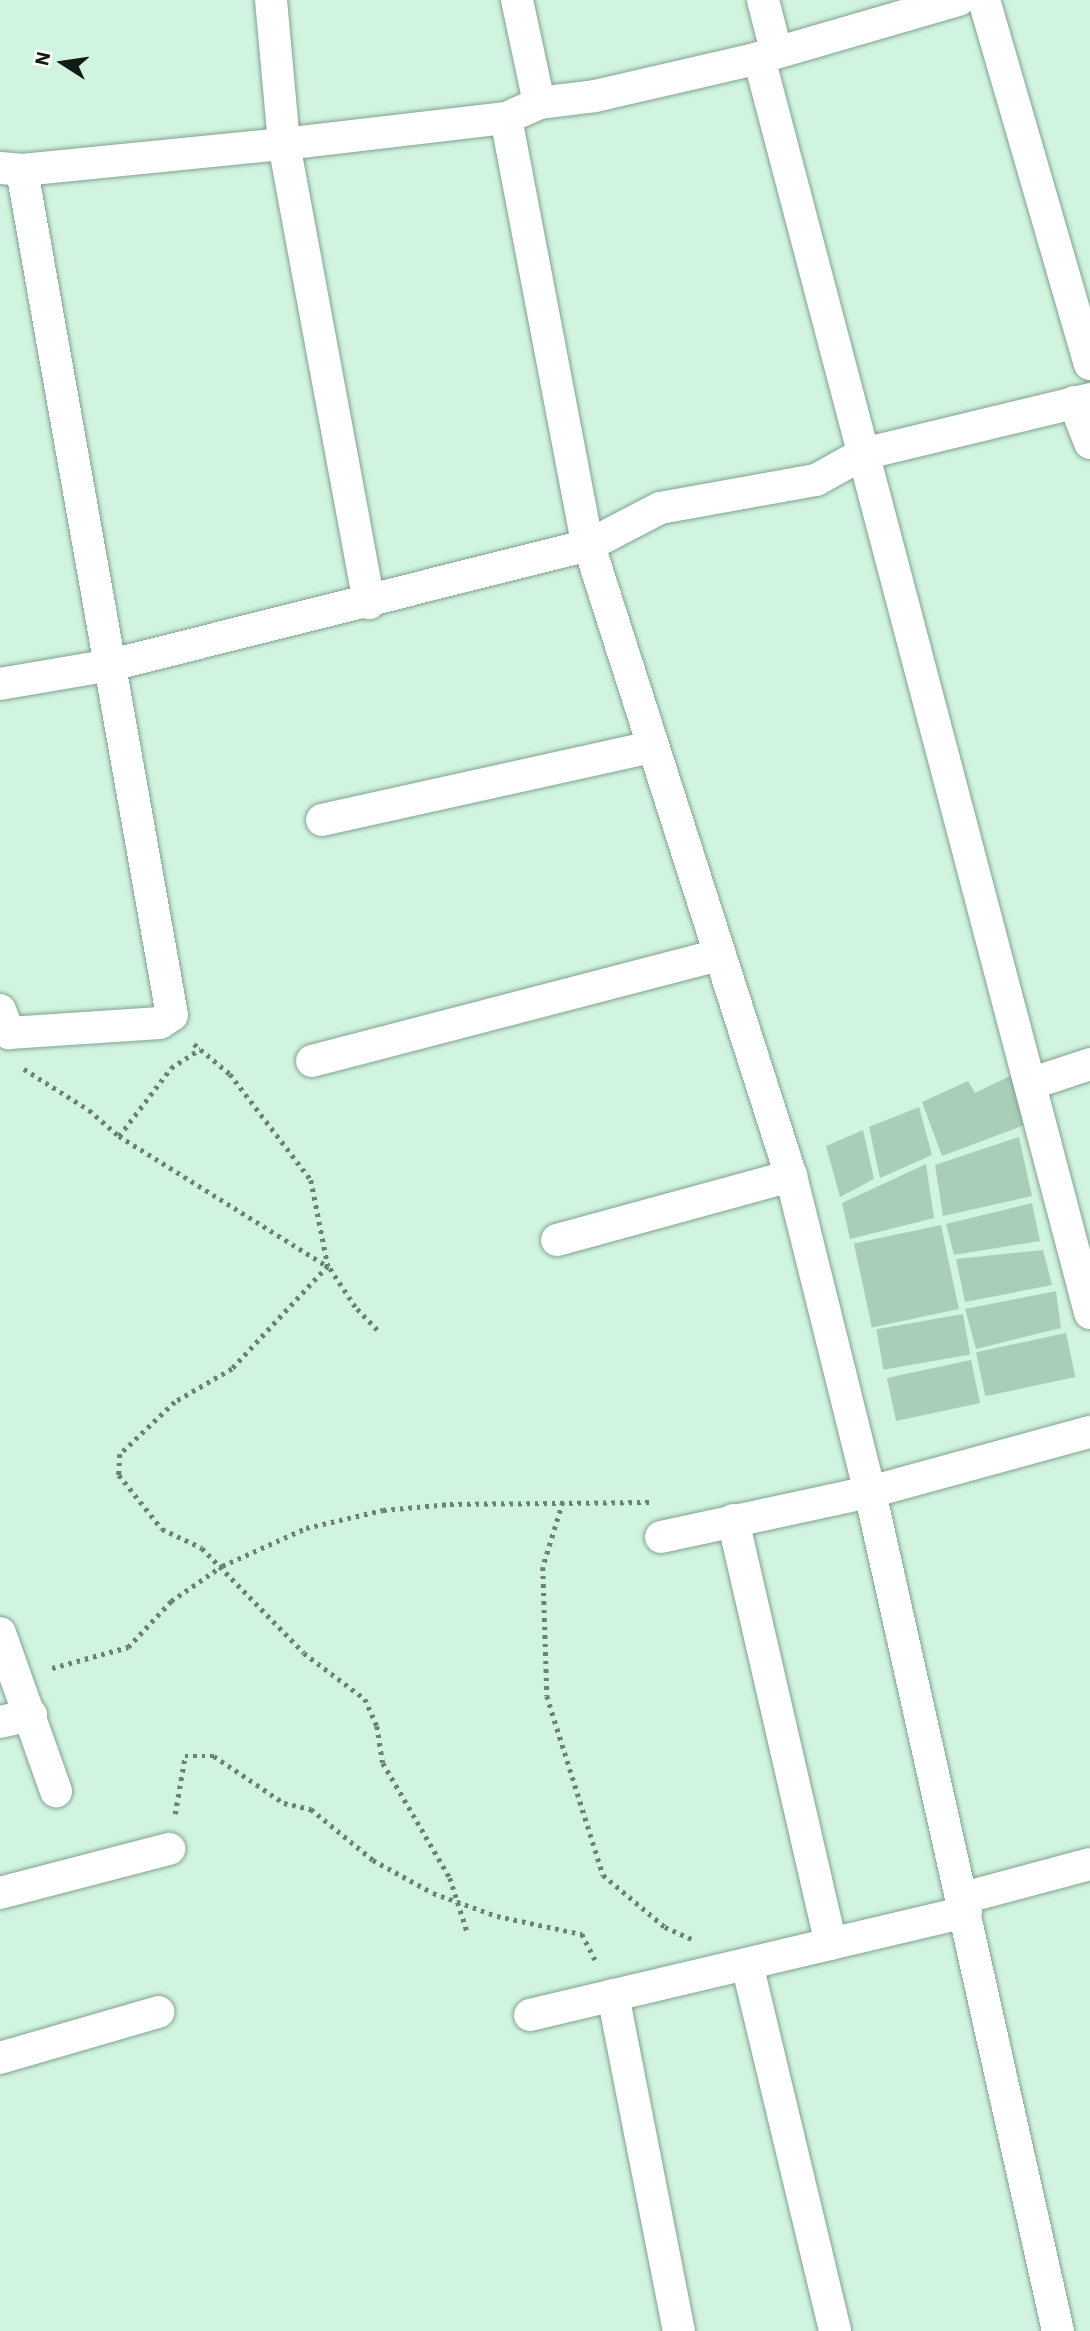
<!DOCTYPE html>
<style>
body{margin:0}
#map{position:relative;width:1090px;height:2331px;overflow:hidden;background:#d1f4e0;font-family:"IBM Plex Sans",sans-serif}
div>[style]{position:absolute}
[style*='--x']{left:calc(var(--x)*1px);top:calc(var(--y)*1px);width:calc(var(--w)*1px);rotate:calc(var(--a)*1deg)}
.building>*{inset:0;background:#a8ceb8;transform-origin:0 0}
.path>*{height:4.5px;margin-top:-2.25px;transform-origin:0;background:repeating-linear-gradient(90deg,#6b8375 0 3.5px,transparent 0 8.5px)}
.roads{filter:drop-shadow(0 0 2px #80a28f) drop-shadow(0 0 2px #80a28f)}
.street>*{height:32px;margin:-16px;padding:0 16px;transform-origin:16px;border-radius:16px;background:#fff}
span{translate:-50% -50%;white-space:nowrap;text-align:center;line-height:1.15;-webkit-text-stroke:6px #fff;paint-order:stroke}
.north{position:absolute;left:28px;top:28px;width:70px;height:70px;-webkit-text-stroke:5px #fff;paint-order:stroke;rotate:282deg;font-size:19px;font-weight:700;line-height:28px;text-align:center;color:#0f1c15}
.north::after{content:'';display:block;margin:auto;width:24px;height:32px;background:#0f1c15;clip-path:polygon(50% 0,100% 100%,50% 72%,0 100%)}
</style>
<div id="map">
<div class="building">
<i style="clip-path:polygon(1016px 1073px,1027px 1124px,942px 1156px,922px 1102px,968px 1081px,975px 1093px)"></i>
<i style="clip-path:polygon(919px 1107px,932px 1155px,880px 1178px,869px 1127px)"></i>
<i style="clip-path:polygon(863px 1130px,874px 1179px,840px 1197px,826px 1146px)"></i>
<i style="clip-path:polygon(1019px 1137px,1032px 1196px,943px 1216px,935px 1165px)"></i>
<i style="clip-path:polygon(926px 1164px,934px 1218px,850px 1239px,842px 1203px)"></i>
<i style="clip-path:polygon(1032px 1203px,1040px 1241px,954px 1255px,946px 1224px)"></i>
<i style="left:941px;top:1225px;width:86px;height:89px;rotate:78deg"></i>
<i style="clip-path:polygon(1043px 1250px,1052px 1285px,965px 1302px,956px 1259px)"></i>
<i style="clip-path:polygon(1056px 1291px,1061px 1328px,976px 1349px,965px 1309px)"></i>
<i style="left:963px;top:1314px;width:41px;height:88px;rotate:80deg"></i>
<i style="left:1066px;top:1333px;width:45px;height:92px;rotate:78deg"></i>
<i style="left:971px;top:1360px;width:44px;height:86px;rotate:78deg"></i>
</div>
<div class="path">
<i style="--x:194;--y:1044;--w:47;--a:39.8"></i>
<i style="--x:230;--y:1074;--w:133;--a:52.6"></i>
<i style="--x:311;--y:1180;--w:88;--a:78.8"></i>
<i style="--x:24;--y:1069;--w:77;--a:32.2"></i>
<i style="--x:89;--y:1110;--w:40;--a:41"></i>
<i style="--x:119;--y:1136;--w:86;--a:-52.6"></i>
<i style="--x:171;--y:1068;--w:35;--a:-33"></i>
<i style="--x:119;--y:1136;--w:245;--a:32"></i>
<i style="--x:377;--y:1330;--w:32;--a:-134"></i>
<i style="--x:355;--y:1307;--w:49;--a:-123.4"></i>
<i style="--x:328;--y:1266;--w:141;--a:133"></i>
<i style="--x:232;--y:1369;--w:66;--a:149.9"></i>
<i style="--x:175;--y:1402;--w:59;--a:136.4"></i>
<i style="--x:132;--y:1443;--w:16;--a:137"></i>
<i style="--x:120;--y:1454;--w:21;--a:93"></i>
<i style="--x:119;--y:1475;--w:69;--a:51.5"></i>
<i style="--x:162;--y:1529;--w:44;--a:25.4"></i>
<i style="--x:202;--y:1548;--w:146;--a:45.8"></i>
<i style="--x:304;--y:1653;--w:76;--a:37"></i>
<i style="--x:365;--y:1699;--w:30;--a:66"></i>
<i style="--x:377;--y:1726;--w:37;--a:81"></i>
<i style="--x:383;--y:1763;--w:133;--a:59.8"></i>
<i style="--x:450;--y:1878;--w:56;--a:72.2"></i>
<i style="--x:563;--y:1502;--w:68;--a:107.1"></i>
<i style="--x:543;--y:1567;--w:129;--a:88.2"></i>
<i style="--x:547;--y:1696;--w:188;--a:72.6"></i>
<i style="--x:603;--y:1875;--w:81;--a:40"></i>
<i style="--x:665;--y:1927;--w:30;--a:24"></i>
<i style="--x:52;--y:1668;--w:79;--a:-15.4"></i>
<i style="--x:128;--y:1647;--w:63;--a:-46.9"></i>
<i style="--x:171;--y:1601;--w:62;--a:-34.5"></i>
<i style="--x:222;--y:1566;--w:92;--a:-24.3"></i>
<i style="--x:306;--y:1528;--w:79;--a:-13.2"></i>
<i style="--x:383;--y:1510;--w:67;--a:-5.1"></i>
<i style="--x:450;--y:1504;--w:200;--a:-0.6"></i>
<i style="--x:175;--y:1814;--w:59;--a:-80.2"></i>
<i style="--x:185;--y:1756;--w:29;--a:0"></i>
<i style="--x:214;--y:1756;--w:84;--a:33.9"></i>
<i style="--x:284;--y:1803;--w:28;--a:13"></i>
<i style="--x:311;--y:1809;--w:80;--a:39.4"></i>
<i style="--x:373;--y:1860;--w:68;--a:28.8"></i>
<i style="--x:433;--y:1893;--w:68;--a:19.8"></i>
<i style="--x:497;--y:1916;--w:87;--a:12"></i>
<i style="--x:582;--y:1934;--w:34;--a:63"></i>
</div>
<div class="roads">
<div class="street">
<i style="--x:271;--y:0;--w:145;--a:84.8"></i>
<i style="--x:284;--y:144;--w:467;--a:79.5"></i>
<i style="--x:517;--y:0;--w:105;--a:77.9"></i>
<i style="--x:763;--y:0;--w:53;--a:75.7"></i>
<i style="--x:984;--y:0;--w:379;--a:73.8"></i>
<i style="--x:759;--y:58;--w:1298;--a:75.22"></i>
<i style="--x:506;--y:118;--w:422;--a:79.2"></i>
<i style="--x:585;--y:533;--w:675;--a:72.24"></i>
<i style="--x:791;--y:1176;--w:326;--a:76"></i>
<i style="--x:870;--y:1492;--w:860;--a:77.37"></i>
<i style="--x:1;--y:168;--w:21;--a:5"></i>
<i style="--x:22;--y:170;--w:263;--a:-5.7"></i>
<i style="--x:284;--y:144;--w:224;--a:-6.7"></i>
<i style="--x:506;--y:118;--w:36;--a:-24"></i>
<i style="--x:539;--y:103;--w:56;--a:-7.1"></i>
<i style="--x:595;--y:96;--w:168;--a:-13"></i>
<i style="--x:759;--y:58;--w:208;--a:-16.2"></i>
<i style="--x:1074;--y:402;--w:44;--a:68.7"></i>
<i style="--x:0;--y:684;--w:113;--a:-9.7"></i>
<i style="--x:111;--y:665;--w:493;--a:-14.1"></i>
<i style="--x:589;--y:545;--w:80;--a:-27.5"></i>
<i style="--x:660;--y:508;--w:158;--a:-10.2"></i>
<i style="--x:816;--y:480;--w:54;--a:-29"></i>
<i style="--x:863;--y:454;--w:234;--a:-13.6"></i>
<i style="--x:322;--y:820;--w:337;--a:-12.5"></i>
<i style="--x:0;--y:1010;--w:25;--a:69"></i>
<i style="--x:9;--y:1033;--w:151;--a:-3.8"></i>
<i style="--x:160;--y:1023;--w:14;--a:-34"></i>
<i style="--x:172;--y:1015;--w:858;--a:-100.07"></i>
<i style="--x:312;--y:1061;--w:421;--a:-14.6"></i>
<i style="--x:1033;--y:1083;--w:60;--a:-18.4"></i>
<i style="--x:557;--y:1240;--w:243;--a:-15.3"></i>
<i style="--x:733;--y:1520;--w:435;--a:77"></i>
<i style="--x:661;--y:1537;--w:214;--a:-12.2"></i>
<i style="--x:870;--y:1492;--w:228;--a:-15.3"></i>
<i style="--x:0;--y:1633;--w:168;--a:70.5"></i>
<i style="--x:0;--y:1722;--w:32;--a:-13"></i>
<i style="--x:0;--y:1893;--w:175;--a:-14.6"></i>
<i style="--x:963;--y:1898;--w:131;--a:-15"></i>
<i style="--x:747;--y:1964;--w:377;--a:76.5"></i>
<i style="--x:613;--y:1995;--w:342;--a:78.9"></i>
<i style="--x:530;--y:2015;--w:448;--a:-13.3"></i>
<i style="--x:0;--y:2058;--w:165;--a:-16.2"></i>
</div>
</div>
<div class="north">N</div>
</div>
